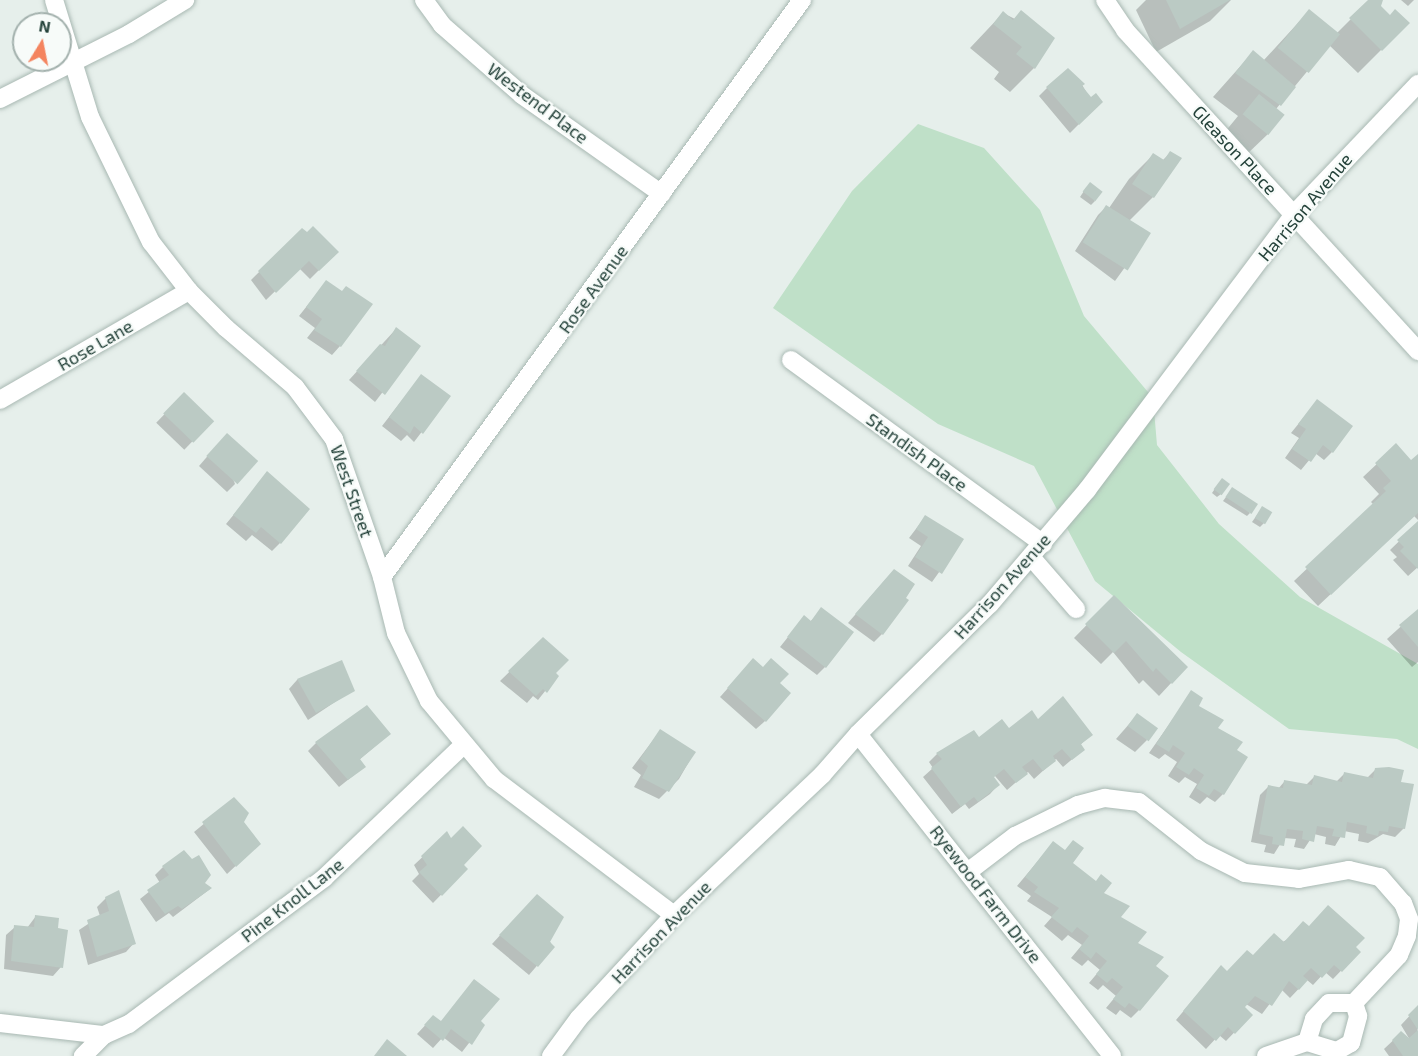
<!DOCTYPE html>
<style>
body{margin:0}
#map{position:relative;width:1418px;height:1056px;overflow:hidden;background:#e6efeb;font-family:"Exo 2",sans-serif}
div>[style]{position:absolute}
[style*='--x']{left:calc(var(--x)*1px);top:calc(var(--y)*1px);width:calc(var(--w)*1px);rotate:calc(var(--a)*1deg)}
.green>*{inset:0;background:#bfe0c8}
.shadow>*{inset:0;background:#0003;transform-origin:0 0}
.building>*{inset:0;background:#bbcac4;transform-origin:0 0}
.roads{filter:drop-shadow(0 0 2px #a8b8b2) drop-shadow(0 0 2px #a8b8b2)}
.street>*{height:18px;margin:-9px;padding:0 9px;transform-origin:9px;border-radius:9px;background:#fff}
.secondary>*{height:18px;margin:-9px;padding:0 9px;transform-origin:9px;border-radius:9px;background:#fff}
span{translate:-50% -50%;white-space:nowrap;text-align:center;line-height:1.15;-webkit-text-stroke:4.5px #f7fbf9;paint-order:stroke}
.street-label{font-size:18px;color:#24423a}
.north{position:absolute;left:12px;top:12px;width:60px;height:60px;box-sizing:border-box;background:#f7fbf9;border:2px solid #a3b1ad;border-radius:50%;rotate:10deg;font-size:16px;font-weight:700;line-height:24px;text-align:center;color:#24423a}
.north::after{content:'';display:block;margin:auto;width:21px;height:27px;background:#f4845f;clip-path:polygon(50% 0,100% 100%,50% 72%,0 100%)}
</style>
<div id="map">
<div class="green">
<i style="clip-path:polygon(918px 124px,984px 148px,1040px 210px,1084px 316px,1153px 398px,1157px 445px,1219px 524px,1300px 597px,1418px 664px,1418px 749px,1397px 739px,1289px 729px,1181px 652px,1095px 581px,1034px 466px,938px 424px,773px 308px,852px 191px)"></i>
</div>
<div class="shadow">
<i style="clip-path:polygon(1146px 0,1231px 0,1210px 21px,1156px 52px,1136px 10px)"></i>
<i style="clip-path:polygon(1370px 0,1381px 0,1379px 6px,1390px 17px,1408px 23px,1358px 73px,1329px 45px,1276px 109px,1268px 134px,1244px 157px,1220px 138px,1238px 116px,1213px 97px,1253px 52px,1263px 61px,1309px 11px,1337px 33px)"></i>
<i style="clip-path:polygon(1401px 0,1414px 0,1408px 6px)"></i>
<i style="clip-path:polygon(1003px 13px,1053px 38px,1034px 68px,1010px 92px,994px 79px,999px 72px,970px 48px)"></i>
<i style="clip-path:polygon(1078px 78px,1091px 100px,1101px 102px,1070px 133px,1039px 96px,1047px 88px)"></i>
<i style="clip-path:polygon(1170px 153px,1153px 197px,1129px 221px,1149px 234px,1115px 281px,1075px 251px,1098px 215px,1106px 207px,1109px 208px,1129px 179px,1153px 155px,1162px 161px)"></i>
<i style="clip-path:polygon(1086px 188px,1095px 201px,1091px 205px,1080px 197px)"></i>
<i style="clip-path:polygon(302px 230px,337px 252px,310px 279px,299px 268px,266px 300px,251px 280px)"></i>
<i style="clip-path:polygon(326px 282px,340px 346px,332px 355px,307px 338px,315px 328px,299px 316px)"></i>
<i style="clip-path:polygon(396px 329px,418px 346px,375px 402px,349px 380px)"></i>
<i style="clip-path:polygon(421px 376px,449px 396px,414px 442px,407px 435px,401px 441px,382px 426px)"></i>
<i style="left:184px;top:394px;width:39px;height:40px;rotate:44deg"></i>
<i style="clip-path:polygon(1317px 401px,1332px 452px,1324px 460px,1315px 453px,1301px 470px,1285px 458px,1299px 438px,1291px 433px)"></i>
<i style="clip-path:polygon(219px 443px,235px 484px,227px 492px,199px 466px)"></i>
<i style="clip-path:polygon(1396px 446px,1411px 462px,1418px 456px,1418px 520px,1414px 516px,1318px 606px,1294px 581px,1374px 505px,1371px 502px,1379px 494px,1363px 477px)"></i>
<i style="clip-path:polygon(268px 473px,280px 543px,272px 551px,252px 535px,246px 541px,226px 524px)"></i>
<i style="clip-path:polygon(1219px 483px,1221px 494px,1217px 497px,1212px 493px)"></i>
<i style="clip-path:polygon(1229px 493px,1250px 513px,1247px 516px,1223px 501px)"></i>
<i style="clip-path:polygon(1262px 508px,1264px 523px,1260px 527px,1252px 522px)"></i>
<i style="clip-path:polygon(925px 517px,962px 540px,932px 582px,908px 566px,921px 546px,909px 538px)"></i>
<i style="clip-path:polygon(1418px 523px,1418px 567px,1408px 576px,1393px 560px,1397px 557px,1390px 550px)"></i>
<i style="clip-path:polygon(886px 579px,882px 634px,874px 642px,848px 623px)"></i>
<i style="clip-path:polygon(1114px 597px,1186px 667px,1159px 696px,1143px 680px,1139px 684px,1113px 652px,1101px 664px,1074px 638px)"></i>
<i style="clip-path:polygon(822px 609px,825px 667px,817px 675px,780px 647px,804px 617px,810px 622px)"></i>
<i style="clip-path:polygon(1418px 611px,1418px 662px,1412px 667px,1387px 639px)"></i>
<i style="clip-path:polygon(543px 639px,557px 676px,538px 700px,533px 696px,527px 703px,500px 681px)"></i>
<i style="clip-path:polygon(341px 662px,353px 690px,308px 720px,289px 689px,297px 680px)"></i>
<i style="clip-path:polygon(745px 669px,778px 684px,765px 721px,756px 729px,720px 697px)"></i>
<i style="clip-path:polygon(1192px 692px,1197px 706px,1235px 751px,1223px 794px,1215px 802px,1207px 797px,1200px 804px,1189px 797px,1197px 784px,1185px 777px,1179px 783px,1168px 776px,1177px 762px,1165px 754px,1159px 759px,1149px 753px)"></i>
<i style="clip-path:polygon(1137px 715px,1147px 740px,1135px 752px,1116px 739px)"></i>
<i style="clip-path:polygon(1038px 721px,1091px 735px,1080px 745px,1083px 750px,1063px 767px,1056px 759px,1034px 779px,1028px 772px,1007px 790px,995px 776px,992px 778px,998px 785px,990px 794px,969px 809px,965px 804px,952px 814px,923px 777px,933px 768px,929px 762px,937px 754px)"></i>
<i style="clip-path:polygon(660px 731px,694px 753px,679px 779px,659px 799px,634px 787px,641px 775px,632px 768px)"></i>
<i style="clip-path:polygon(380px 742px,359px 760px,364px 767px,339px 787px,308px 751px,316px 743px)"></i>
<i style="clip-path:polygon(1376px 769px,1399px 783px,1404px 828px,1395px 837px,1383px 834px,1368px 843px,1358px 841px,1359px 834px,1344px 831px,1335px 846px,1325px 844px,1326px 837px,1314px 834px,1304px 849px,1294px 847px,1296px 839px,1284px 838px,1274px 854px,1264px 852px,1266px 845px,1251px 842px,1260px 795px,1268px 787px,1278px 789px,1284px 782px,1305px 786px,1314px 777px,1336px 782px,1345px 773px,1367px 778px)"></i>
<i style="clip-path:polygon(234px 799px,242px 822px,259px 844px,227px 874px,194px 832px)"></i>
<i style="clip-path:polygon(447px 834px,466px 869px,433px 903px,412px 881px,419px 874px,414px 865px)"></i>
<i style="clip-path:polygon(1053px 843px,1102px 894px,1154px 967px,1139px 1010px,1131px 1018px,1120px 1010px,1116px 1015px,1106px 1008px,1116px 996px,1103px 985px,1098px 990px,1089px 983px,1100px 970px,1088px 960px,1082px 966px,1071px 958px,1082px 945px,1068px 935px,1062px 941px,1044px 926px,1052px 917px,1027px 901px,1031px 896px,1017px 886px)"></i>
<i style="clip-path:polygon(163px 867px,210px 889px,173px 917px,169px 913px,156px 922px,140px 899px,160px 883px,155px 875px)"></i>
<i style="clip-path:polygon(106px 898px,134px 943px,126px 952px,88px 965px,79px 930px,100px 916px,97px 907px)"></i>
<i style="clip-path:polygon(529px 904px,553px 947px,529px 975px,492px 944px)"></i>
<i style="clip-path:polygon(36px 916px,57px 930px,61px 967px,53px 976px,4px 969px,6px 935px,15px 927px,27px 928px)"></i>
<i style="clip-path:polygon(1308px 928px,1359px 952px,1333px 979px,1325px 972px,1313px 985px,1307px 980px,1290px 998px,1281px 989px,1262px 1014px,1246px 1004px,1243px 1007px,1251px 1015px,1226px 1041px,1219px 1035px,1206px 1049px,1176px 1020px,1213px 976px,1227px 973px)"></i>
<i style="clip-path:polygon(1417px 1008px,1418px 1056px,1389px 1056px,1384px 1049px,1401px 1033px,1410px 1040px,1401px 1025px)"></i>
<i style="clip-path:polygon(433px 1017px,440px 1023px,479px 1022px,483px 1025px,462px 1052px,443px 1037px,433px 1048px,417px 1034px)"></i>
</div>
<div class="building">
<i style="clip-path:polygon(1166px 0,1230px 0,1180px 29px)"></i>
<i style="clip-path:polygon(1368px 0,1383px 0,1381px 6px,1390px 15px,1395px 9px,1410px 23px,1382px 51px,1349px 18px)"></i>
<i style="left:1309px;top:9px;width:40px;height:50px;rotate:39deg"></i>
<i style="clip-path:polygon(1021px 10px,1055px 38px,1035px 69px,1016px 54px,1022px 47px,993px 24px,1003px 11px,1013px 20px)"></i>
<i style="clip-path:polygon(1253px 50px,1296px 87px,1281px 106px,1235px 73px)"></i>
<i style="clip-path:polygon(1068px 68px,1085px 84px,1082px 86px,1091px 97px,1096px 93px,1103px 102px,1079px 125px,1046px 87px)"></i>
<i style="left:1259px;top:94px;width:33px;height:26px;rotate:39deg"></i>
<i style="clip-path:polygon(1170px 151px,1182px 158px,1154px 198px,1132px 184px,1153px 153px,1164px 160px)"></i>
<i style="left:1090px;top:182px;width:16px;height:12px;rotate:38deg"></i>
<i style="left:1106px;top:205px;width:53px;height:44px;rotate:32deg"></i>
<i style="clip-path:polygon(313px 226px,339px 252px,319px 271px,309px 261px,276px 293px,258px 271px,302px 228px,307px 232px)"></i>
<i style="clip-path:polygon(326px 280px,342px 291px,346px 286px,373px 304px,341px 347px,314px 330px,322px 319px,306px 307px)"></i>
<i style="clip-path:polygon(396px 327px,421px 346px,385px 395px,356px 371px,380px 344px,385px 346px)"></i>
<i style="clip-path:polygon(421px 374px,451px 396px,423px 434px,414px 426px,410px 434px,389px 417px)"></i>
<i style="left:184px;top:392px;width:42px;height:30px;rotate:44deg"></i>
<i style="clip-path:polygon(1317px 399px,1353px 426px,1333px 453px,1323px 445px,1311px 462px,1292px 449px,1306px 429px,1298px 424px)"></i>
<i style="left:227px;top:433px;width:42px;height:31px;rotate:42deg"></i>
<i style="clip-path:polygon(1396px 443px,1411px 460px,1418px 454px,1418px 513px,1331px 595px,1305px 567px,1386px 491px,1383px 488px,1391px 481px,1375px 463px)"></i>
<i style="clip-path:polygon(267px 471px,310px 509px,281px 544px,261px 527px,256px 533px,233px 515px)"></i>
<i style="left:1222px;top:478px;width:10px;height:14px;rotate:37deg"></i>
<i style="left:1232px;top:487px;width:31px;height:12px;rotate:33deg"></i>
<i style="left:1262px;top:506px;width:12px;height:14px;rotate:31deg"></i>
<i style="clip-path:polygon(925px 515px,964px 539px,942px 574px,915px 557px,928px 537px,916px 529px)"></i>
<i style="clip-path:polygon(1418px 521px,1418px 569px,1400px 551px,1404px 547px,1397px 540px)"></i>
<i style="clip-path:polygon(894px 569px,915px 584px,906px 598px,909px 600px,883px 635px,855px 614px)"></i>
<i style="clip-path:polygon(1114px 595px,1188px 667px,1172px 684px,1156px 668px,1153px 672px,1126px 641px,1114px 653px,1085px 624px)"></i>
<i style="clip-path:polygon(821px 607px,854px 632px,826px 668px,787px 637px,804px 615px,811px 621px)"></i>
<i style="clip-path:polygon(1418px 609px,1418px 647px,1399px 625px)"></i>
<i style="clip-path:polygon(543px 637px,569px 660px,556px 673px,559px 676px,547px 693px,543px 689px,536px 696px,508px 671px)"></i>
<i style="clip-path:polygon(753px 658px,763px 667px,771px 658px,789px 674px,780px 683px,791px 693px,766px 722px,727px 688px)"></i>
<i style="clip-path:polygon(342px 660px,355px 691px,316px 713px,297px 679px)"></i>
<i style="clip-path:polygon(1191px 690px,1203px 698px,1199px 706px,1224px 720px,1218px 728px,1243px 742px,1237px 750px,1248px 757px,1224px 795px,1214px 789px,1209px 796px,1196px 788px,1204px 775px,1194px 768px,1189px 775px,1176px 767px,1185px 753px,1173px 745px,1169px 752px,1156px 744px)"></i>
<i style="clip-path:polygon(1063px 696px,1093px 735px,1081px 744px,1085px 750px,1072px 760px,1062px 749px,1053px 756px,1056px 761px,1043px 771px,1033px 759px,1022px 767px,1028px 774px,1016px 783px,1004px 769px,994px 777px,1000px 785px,978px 802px,974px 797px,961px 807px,931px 768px,942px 759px,936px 753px,974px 730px,979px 737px,1002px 719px,1009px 728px,1032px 710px,1038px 719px)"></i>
<i style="clip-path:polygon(367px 705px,391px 734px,360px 759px,366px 767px,348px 780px,315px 742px)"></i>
<i style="left:1137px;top:713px;width:26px;height:16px;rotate:36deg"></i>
<i style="clip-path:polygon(660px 729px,696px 752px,669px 792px,642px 778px,648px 766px,640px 759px)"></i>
<i style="clip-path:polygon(1389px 767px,1404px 770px,1401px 782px,1414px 784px,1405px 829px,1389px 826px,1388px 832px,1379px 831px,1378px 836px,1366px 833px,1367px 826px,1347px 822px,1345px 838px,1332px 836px,1334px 829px,1317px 826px,1314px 842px,1302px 839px,1303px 831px,1287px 829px,1284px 846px,1272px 844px,1273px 837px,1259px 834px,1268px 785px,1283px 788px,1284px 780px,1312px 785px,1314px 775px,1342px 782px,1344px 772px,1373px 778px,1375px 768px)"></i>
<i style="clip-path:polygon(234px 797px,249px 813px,244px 822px,261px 844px,236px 867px,202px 822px)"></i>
<i style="clip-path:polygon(463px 826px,482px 846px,464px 865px,468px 869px,442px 896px,419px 872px,427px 865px,421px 856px,447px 831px,451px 838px)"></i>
<i style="clip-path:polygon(1073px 840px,1084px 848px,1073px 863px,1096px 881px,1101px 874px,1112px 883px,1104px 893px,1130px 906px,1121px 917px,1147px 932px,1138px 943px,1164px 957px,1156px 966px,1169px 976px,1140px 1011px,1129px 1003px,1125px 1008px,1113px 999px,1123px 987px,1112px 978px,1107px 983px,1096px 974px,1107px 961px,1096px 952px,1091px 959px,1079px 949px,1089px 936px,1077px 927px,1072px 933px,1051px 917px,1059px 908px,1034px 892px,1038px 887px,1025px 877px,1053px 841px,1065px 850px)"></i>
<i style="clip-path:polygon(184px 850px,192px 859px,199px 855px,211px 875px,205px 883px,212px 888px,182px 909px,178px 906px,165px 914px,147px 890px,169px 875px,162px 866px)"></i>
<i style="clip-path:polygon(119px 890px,136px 944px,97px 957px,87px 920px,109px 911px,105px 897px)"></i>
<i style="clip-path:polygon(537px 894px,564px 917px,550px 942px,555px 947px,538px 967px,499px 935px)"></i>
<i style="clip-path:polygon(1328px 905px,1365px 938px,1356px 947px,1361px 952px,1342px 972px,1334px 965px,1322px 978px,1311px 968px,1303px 976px,1308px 980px,1299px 990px,1289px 981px,1272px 1006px,1255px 996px,1245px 1007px,1253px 1015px,1235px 1034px,1228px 1027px,1216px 1041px,1183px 1011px,1221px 965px,1227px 971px,1247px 950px,1253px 955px,1274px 933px,1284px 942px,1303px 921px,1309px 926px)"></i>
<i style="clip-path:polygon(35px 915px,59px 918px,58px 928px,68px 930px,63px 968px,11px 961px,14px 925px,34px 927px)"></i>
<i style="clip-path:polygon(474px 979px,500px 999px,481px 1021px,485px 1025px,472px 1045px,451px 1029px,443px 1041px,424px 1025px,433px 1015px,441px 1021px)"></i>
<i style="clip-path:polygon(1418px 1005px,1418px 1056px,1403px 1056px,1392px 1040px,1401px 1031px,1409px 1038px,1418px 1030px,1408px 1015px)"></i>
<i style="clip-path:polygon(387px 1039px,407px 1056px,374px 1056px)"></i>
</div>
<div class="roads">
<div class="street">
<i style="--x:424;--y:0;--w:31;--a:54"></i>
<i style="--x:442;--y:25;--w:106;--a:41.2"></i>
<i style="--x:522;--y:95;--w:171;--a:35.3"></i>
<i style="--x:1105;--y:0;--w:36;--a:56"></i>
<i style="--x:1125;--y:30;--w:435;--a:47.6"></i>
<i style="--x:0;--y:99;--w:144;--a:-26.7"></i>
<i style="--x:129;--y:34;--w:66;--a:-31.3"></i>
<i style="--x:791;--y:360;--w:312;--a:36.1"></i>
<i style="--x:0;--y:400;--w:218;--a:-30"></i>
<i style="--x:1031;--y:557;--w:69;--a:49.1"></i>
<i style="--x:382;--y:577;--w:714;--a:-53.95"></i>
<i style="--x:858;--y:734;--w:410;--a:51.7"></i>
<i style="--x:969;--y:871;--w:58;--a:-37.3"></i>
<i style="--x:1015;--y:836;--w:70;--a:-26.2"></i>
<i style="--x:1078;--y:805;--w:28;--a:-15"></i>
<i style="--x:1105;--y:798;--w:34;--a:7"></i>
<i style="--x:1139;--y:802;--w:79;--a:38.3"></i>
<i style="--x:1201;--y:851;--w:49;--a:26.6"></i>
<i style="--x:1245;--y:873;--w:54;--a:6.3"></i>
<i style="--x:1299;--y:879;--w:51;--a:-10.2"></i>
<i style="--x:1349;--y:870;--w:32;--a:13"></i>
<i style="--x:1380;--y:877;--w:35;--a:49"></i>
<i style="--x:1403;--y:903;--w:17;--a:69"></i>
<i style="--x:1409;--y:919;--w:17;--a:97"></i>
<i style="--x:1407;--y:936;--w:21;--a:113"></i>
<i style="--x:1399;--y:955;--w:66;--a:133.2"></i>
<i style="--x:0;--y:1023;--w:105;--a:6.6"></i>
<i style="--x:104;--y:1035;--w:30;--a:135"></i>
<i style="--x:104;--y:1035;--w:27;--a:-24"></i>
<i style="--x:129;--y:1024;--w:244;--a:-36.8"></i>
<i style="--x:324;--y:878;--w:192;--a:-43.7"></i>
<i style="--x:1307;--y:1042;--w:31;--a:17"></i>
<i style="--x:1337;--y:1051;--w:16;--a:-30"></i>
<i style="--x:1351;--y:1043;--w:28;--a:-75"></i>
<i style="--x:1358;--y:1016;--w:14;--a:-107"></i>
<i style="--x:1307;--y:1042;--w:24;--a:-73"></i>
<i style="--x:1314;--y:1019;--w:22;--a:-47"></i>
<i style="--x:1329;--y:1003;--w:25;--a:0"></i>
<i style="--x:1266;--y:1056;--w:43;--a:-18.9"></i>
</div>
<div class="secondary">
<i style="--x:54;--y:0;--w:122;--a:72.9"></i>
<i style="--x:90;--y:117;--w:139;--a:64"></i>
<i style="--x:151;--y:242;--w:62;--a:52.2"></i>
<i style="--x:189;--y:291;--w:52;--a:45"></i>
<i style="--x:226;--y:328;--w:91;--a:40.5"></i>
<i style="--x:295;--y:387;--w:65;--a:53.1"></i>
<i style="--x:334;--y:439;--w:146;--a:70.8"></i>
<i style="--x:382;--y:577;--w:58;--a:76"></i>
<i style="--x:396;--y:633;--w:76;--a:64.1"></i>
<i style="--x:429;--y:701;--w:102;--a:50.2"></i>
<i style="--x:494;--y:779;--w:226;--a:37.1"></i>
<i style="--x:551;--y:1056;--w:47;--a:-53.6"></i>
<i style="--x:579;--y:1018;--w:140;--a:-47.3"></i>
<i style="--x:674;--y:915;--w:204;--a:-43.4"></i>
<i style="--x:822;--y:775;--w:55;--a:-48.7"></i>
<i style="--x:858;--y:734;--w:185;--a:-44.6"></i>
<i style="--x:990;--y:604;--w:150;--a:-49.6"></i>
<i style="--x:1087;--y:490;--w:345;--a:-53.1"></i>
<i style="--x:1294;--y:214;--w:180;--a:-46.4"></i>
</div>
</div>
<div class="street-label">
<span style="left:538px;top:103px;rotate:37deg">Westend Place</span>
<span style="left:1235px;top:150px;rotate:47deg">Gleason Place</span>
<span style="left:1305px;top:207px;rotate:-50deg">Harrison Avenue</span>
<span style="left:593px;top:289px;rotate:-54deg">Rose Avenue</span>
<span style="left:95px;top:345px;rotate:-30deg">Rose Lane</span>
<span style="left:917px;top:452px;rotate:36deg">Standish Place</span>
<span style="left:352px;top:491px;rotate:71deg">West Street</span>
<span style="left:1002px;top:586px;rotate:-48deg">Harrison Avenue</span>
<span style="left:986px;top:894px;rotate:52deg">Ryewood Farm Drive</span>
<span style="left:292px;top:900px;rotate:-38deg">Pine Knoll Lane</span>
<span style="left:661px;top:932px;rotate:-46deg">Harrison Avenue</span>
</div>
<div class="north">N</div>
</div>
